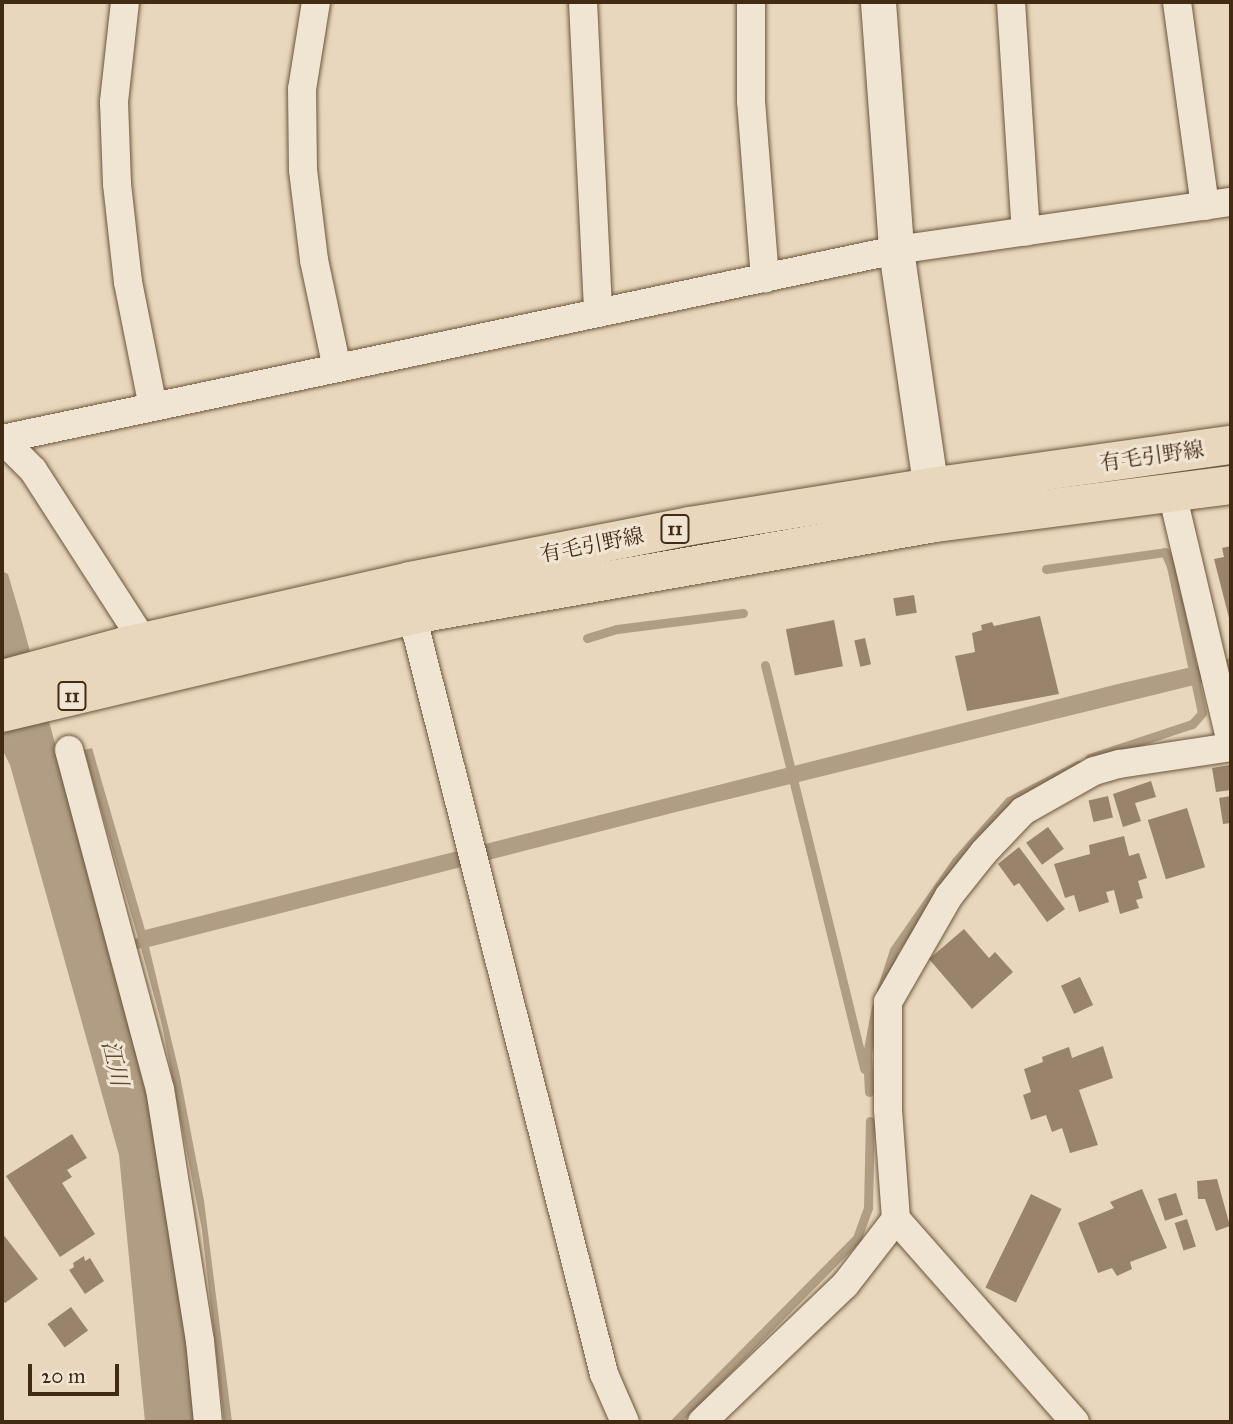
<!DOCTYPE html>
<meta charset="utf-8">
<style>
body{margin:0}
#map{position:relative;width:1233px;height:1424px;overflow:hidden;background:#e8d7bc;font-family:"IM FELL Great Primer","Noto Serif JP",serif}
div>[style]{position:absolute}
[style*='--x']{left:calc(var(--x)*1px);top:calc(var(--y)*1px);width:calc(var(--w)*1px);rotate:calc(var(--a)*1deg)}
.water>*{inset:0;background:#b09d83}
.stream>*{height:9px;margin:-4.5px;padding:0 4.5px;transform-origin:4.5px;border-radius:4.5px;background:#b09d83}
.building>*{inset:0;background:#99846b;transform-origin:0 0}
.roads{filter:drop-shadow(0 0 2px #6c563d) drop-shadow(0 0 2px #6c563d)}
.minor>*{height:28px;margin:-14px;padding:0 14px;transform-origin:14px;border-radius:14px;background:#f0e5d3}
.tertiary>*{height:35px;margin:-17.5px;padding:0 17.5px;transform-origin:17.5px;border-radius:17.5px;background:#f0e5d3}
.primary>*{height:38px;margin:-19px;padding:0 19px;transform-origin:19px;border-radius:19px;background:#e8d7bc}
span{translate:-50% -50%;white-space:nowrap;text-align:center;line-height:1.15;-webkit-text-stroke:6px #f0e5d3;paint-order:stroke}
.shield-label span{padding:2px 5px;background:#f0e5d3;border:2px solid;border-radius:5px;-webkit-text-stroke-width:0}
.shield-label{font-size:19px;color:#432b13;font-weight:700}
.street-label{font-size:21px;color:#432b13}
.water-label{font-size:23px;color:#5e482f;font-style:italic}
.frame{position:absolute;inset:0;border:4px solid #432b13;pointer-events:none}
.scale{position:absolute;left:28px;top:1364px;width:91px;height:32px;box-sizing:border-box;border:4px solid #432b13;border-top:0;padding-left:9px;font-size:21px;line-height:24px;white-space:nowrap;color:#432b13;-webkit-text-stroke:5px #f0e5d3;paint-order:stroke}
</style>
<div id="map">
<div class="water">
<i style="clip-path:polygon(2px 571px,8px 574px,22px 622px,110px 946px,138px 938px,84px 750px,92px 748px,145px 930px,1118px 684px,1231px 658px,1231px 676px,676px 812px,149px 947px,180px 1076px,204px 1201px,232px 1422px,224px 1422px,202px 1230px,162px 1025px,141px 948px,112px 957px,156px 1117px,199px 1422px,145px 1422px,119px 1155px,10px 765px,2px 749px)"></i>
</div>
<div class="stream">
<i style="--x:1046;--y:569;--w:120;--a:-8.1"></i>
<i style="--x:1165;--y:552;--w:15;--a:67"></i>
<i style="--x:1171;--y:566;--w:150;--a:78.1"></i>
<i style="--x:1202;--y:713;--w:15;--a:132"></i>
<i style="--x:1192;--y:724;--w:108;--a:161.6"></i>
<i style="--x:587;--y:638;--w:31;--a:-17"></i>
<i style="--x:617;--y:629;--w:127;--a:-7.2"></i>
<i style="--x:765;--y:665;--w:416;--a:76.2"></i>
<i style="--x:881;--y:990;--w:42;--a:-72"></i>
<i style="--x:894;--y:950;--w:108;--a:-55.1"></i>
<i style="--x:956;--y:861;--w:80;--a:-48.5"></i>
<i style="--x:1009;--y:801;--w:78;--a:-27.6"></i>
<i style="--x:869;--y:1092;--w:38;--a:-93"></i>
<i style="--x:867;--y:1054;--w:48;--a:-79.2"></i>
<i style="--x:675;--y:1422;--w:259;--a:-45.3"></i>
<i style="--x:857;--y:1238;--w:33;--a:-70"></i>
<i style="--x:868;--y:1207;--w:86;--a:-88.7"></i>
</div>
<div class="building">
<i style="clip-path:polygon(1231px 546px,1231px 622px,1230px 622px,1214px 559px,1224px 557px,1222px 548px)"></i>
<i style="left:914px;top:595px;width:18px;height:21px;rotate:81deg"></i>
<i style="clip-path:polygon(1040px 616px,1059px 694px,967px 711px,955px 656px,975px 652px,972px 633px,982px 630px,981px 625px,992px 622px,994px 626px)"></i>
<i style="left:834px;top:620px;width:47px;height:49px;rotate:79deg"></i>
<i style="left:865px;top:638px;width:27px;height:11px;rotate:77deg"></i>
<i style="clip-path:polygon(1230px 765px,1231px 790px,1216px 792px,1212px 768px)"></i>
<i style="clip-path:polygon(1151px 781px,1156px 797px,1135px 803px,1141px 821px,1123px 827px,1113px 794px)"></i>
<i style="left:1108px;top:796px;width:22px;height:20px;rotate:77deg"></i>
<i style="clip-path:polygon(1231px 796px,1231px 823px,1223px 824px,1219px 798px)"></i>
<i style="left:1187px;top:808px;width:62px;height:41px;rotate:73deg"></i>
<i style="left:1048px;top:827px;width:27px;height:27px;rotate:54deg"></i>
<i style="clip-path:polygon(1124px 836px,1129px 856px,1139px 853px,1147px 878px,1138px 881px,1143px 898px,1136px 900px,1139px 908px,1120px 914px,1114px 890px,1106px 892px,1109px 902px,1079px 912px,1074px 895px,1065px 898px,1054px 864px,1090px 854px,1089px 845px)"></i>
<i style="clip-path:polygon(1019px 847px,1065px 909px,1047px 922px,1019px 883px,1014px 886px,998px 864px)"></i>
<i style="clip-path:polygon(964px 929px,989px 958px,995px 952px,1013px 972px,972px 1009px,929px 959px)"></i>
<i style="left:1080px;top:977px;width:31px;height:21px;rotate:65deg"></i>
<i style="clip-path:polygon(1103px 1046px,1113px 1078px,1079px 1090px,1098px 1145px,1070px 1153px,1062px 1128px,1052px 1132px,1046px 1115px,1031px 1120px,1023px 1095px,1031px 1092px,1024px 1069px,1043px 1062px,1042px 1057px,1069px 1047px,1072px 1058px)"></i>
<i style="clip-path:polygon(72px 1134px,87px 1158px,67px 1170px,72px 1177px,62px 1183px,95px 1234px,60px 1257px,6px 1176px)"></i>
<i style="clip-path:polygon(1217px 1179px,1230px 1226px,1216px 1231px,1205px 1199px,1198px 1199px,1197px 1181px)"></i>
<i style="clip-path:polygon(1142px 1189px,1167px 1248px,1130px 1262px,1132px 1269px,1117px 1276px,1112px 1268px,1098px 1273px,1078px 1223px,1114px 1208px,1110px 1202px)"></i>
<i style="left:1176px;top:1193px;width:23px;height:19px;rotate:72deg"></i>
<i style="left:1031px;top:1194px;width:34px;height:104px;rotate:26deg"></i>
<i style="left:1187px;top:1219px;width:29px;height:13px;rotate:72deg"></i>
<i style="clip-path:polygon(2px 1233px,38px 1279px,5px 1303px,2px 1300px)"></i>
<i style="clip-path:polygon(84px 1256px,85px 1261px,90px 1258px,104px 1281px,85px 1294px,69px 1270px,74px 1267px,73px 1263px)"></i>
<i style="left:71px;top:1307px;width:29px;height:29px;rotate:54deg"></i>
</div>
<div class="roads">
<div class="minor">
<i style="--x:125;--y:2;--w:101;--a:96.3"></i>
<i style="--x:114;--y:102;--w:82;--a:87.9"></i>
<i style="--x:117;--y:184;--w:99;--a:83.6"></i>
<i style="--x:128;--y:282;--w:127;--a:78.7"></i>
<i style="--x:316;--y:2;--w:88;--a:99.1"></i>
<i style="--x:302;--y:89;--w:81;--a:89.3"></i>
<i style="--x:303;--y:170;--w:91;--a:83"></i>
<i style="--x:314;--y:260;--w:110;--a:78"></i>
<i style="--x:583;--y:2;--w:311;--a:87.2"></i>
<i style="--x:751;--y:2;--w:99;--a:90"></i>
<i style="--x:751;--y:101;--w:178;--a:85.5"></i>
<i style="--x:1011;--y:2;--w:230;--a:86.3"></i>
<i style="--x:1177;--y:2;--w:206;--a:82.2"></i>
<i style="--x:2;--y:439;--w:914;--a:-11.94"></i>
<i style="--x:896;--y:250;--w:338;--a:-8.2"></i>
<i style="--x:2;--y:439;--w:44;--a:45"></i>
<i style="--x:33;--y:470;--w:221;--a:57.2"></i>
<i style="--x:1172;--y:493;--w:256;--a:76.7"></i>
<i style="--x:412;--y:615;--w:783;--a:75.8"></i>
<i style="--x:604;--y:1374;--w:52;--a:66.4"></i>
<i style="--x:69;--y:750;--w:351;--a:75"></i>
<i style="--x:160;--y:1089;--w:255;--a:81"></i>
<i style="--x:200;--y:1341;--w:81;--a:84.4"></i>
<i style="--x:702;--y:1422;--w:198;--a:-43.8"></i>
<i style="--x:845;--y:1285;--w:83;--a:-52.3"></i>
<i style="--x:1075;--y:1422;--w:271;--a:-131.4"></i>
<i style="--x:896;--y:1219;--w:110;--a:-94.2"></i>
<i style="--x:888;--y:1109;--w:107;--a:-90"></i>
<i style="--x:888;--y:1002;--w:122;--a:-60.1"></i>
<i style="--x:949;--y:896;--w:56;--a:-51.5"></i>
<i style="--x:984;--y:852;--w:57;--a:-46.4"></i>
<i style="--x:1023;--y:811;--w:81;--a:-29.4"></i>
<i style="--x:1094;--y:771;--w:26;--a:-16"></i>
<i style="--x:1119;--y:764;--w:113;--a:-8.6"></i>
</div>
<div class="tertiary">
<i style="--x:878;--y:2;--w:249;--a:85.8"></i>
<i style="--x:896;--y:250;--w:269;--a:81.7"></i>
</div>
<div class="primary">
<i style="--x:2;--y:679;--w:127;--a:-15"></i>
<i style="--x:125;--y:646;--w:292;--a:-12.8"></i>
<i style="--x:410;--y:581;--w:285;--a:-11.1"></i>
<i style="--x:690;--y:526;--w:244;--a:-9.2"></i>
<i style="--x:931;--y:487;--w:303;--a:-8"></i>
<i style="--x:2;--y:713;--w:422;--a:-13.4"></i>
<i style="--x:412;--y:615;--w:531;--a:-9.98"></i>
<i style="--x:935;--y:523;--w:298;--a:-7.3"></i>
</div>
</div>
<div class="shield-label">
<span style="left:675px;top:529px">11</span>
<span style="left:72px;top:696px">11</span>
</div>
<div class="street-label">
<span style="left:1152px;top:456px;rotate:-8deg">有毛引野線</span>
<span style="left:592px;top:545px;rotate:-11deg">有毛引野線</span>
</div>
<div class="water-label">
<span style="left:115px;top:1063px;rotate:77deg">江川</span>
</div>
<div class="frame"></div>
<div class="scale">20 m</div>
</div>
